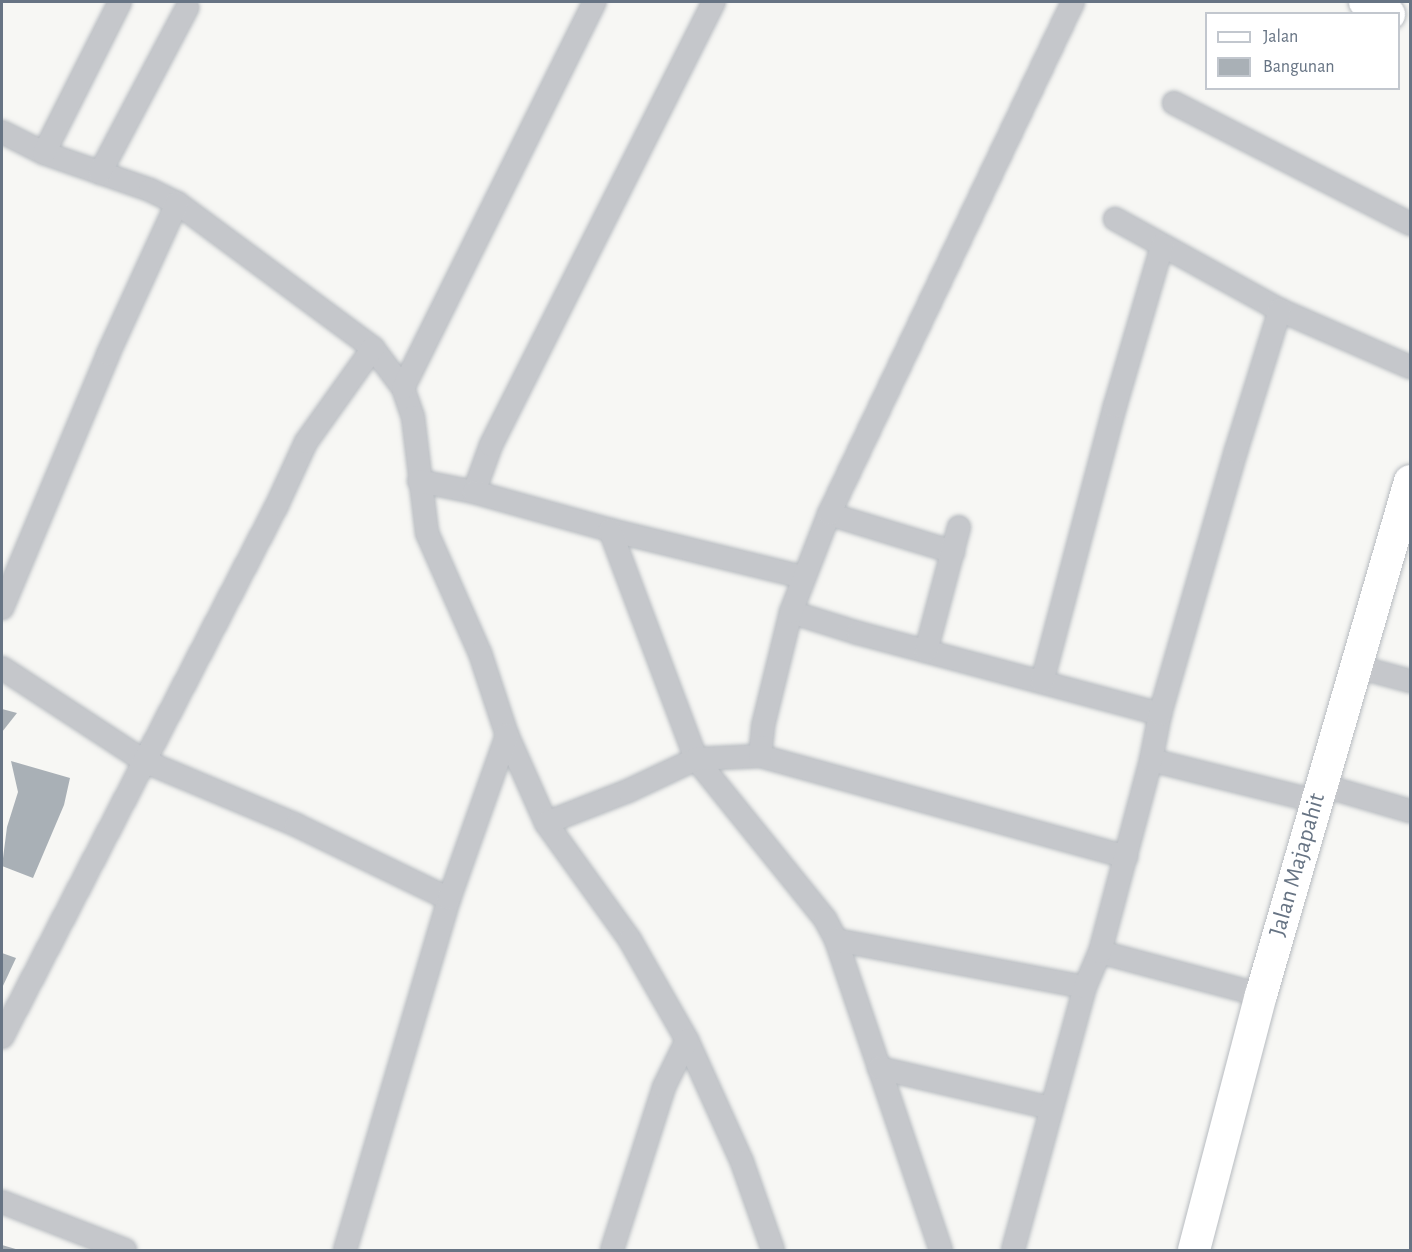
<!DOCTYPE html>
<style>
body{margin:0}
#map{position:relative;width:1412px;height:1252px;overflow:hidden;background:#f7f7f4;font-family:"Alegreya Sans",sans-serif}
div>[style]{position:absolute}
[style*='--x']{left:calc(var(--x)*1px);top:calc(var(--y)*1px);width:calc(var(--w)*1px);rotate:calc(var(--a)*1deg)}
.building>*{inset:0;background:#a9b0b6}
.roads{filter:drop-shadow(0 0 2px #b7bbc0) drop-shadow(0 0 2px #b7bbc0)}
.street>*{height:22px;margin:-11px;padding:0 11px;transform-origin:11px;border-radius:11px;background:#c5c7cb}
.secondary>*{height:32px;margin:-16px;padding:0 16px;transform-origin:16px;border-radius:16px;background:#fff}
span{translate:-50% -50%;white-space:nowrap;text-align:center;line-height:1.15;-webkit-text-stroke:6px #fff;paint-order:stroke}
.street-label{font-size:24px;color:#677484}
.frame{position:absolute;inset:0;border:3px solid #677484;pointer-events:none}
.legend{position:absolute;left:1205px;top:12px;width:195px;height:78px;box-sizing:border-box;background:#fff;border:2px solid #c2c7ce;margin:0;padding:8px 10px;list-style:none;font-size:18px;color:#677484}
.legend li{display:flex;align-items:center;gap:12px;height:30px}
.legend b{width:30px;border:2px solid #c2c7ce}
</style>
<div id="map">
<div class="building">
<i style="clip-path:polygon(2px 709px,17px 713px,2px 732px)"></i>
<i style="clip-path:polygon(11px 761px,70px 778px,64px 805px,33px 878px,2px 866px,7px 827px,18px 792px)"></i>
<i style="clip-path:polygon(2px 953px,16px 958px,2px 988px)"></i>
<i style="clip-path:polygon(2px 1245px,19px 1250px,2px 1250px)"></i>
</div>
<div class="roads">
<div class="street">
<i style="--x:1174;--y:103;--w:265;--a:27.1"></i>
<i style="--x:2;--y:132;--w:47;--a:26.6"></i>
<i style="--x:44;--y:153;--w:112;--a:19.2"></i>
<i style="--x:150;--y:190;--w:30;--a:26"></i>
<i style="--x:177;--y:203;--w:244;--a:36.5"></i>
<i style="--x:373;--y:348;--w:50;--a:53.1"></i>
<i style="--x:403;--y:388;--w:31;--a:71"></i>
<i style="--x:413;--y:417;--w:117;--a:83.1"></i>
<i style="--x:427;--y:533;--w:131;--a:66.2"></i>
<i style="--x:480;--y:653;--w:86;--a:71.8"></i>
<i style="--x:507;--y:735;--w:96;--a:66.1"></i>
<i style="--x:546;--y:823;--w:144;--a:54.3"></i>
<i style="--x:630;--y:940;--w:115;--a:60.3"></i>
<i style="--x:687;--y:1040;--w:134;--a:65.7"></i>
<i style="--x:742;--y:1162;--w:93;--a:70.6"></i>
<i style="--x:44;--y:153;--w:169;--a:-63.3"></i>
<i style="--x:100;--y:173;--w:187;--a:-62.2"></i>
<i style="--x:1115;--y:219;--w:188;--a:28.9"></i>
<i style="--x:1280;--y:310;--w:142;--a:23.7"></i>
<i style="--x:403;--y:388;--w:431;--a:-63.6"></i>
<i style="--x:419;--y:481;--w:56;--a:11.3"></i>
<i style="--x:474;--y:492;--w:50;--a:-70.1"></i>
<i style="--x:491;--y:445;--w:496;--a:-63.3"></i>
<i style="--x:474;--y:492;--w:141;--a:15.6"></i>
<i style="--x:610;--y:530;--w:199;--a:13.7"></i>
<i style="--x:829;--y:514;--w:130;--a:17"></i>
<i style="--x:610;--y:530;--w:245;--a:69.4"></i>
<i style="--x:696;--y:759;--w:206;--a:51.1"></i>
<i style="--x:825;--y:919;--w:24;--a:62"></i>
<i style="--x:836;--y:940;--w:327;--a:71.3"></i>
<i style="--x:2;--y:608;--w:275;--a:-67.3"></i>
<i style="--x:108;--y:354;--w:166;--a:-65.4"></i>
<i style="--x:791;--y:612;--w:70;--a:17.4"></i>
<i style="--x:858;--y:633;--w:313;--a:15"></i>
<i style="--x:926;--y:651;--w:128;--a:-75.1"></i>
<i style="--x:1358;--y:667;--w:54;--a:15.1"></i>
<i style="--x:2;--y:668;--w:170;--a:33.2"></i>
<i style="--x:144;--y:761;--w:165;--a:22.8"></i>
<i style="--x:296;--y:825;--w:170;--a:25.8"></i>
<i style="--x:1042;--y:682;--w:285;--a:-75.2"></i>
<i style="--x:1115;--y:406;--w:167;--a:-73.6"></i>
<i style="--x:760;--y:756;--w:380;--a:15.4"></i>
<i style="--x:1151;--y:760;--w:170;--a:14"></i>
<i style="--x:1321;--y:785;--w:93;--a:16.3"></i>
<i style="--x:546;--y:823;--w:88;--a:-21.3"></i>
<i style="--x:628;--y:791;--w:75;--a:-25.2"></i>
<i style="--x:696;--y:759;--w:64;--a:-2.7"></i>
<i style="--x:760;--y:756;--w:30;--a:-84"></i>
<i style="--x:763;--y:726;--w:117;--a:-76.2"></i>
<i style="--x:791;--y:612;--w:105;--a:-68.8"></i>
<i style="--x:829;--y:514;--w:567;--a:-64.52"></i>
<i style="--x:836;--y:940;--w:253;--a:10.7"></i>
<i style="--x:1100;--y:952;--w:167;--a:15"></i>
<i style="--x:2;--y:1037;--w:599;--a:-62.66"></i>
<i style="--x:277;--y:505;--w:69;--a:-65.3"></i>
<i style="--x:306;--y:442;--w:115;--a:-54.5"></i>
<i style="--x:879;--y:1068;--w:177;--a:13.1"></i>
<i style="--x:2;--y:1202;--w:132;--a:21.3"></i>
<i style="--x:345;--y:1250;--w:366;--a:-73.5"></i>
<i style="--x:449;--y:899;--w:174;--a:-70.5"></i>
<i style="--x:612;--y:1250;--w:171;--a:-72.3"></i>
<i style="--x:664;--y:1087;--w:52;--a:-63.9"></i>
<i style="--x:1013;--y:1250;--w:273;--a:-74.7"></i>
<i style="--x:1085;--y:987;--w:38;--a:-67"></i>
<i style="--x:1100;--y:952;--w:199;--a:-75.1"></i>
<i style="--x:1151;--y:760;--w:47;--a:-78.9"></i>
<i style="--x:1160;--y:714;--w:274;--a:-73.9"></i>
<i style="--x:1236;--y:451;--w:148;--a:-72.7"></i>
</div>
<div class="secondary">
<i style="--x:1365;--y:2;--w:27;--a:27"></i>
<i style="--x:1194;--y:1250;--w:264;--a:-75.3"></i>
<i style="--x:1261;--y:995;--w:535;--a:-73.83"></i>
</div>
</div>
<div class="street-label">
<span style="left:1298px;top:865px;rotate:-74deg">Jalan Majapahit</span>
</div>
<div class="frame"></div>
<ul class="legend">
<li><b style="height:8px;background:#fff"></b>Jalan</li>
<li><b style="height:16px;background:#a9b0b6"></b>Bangunan</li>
</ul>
</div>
